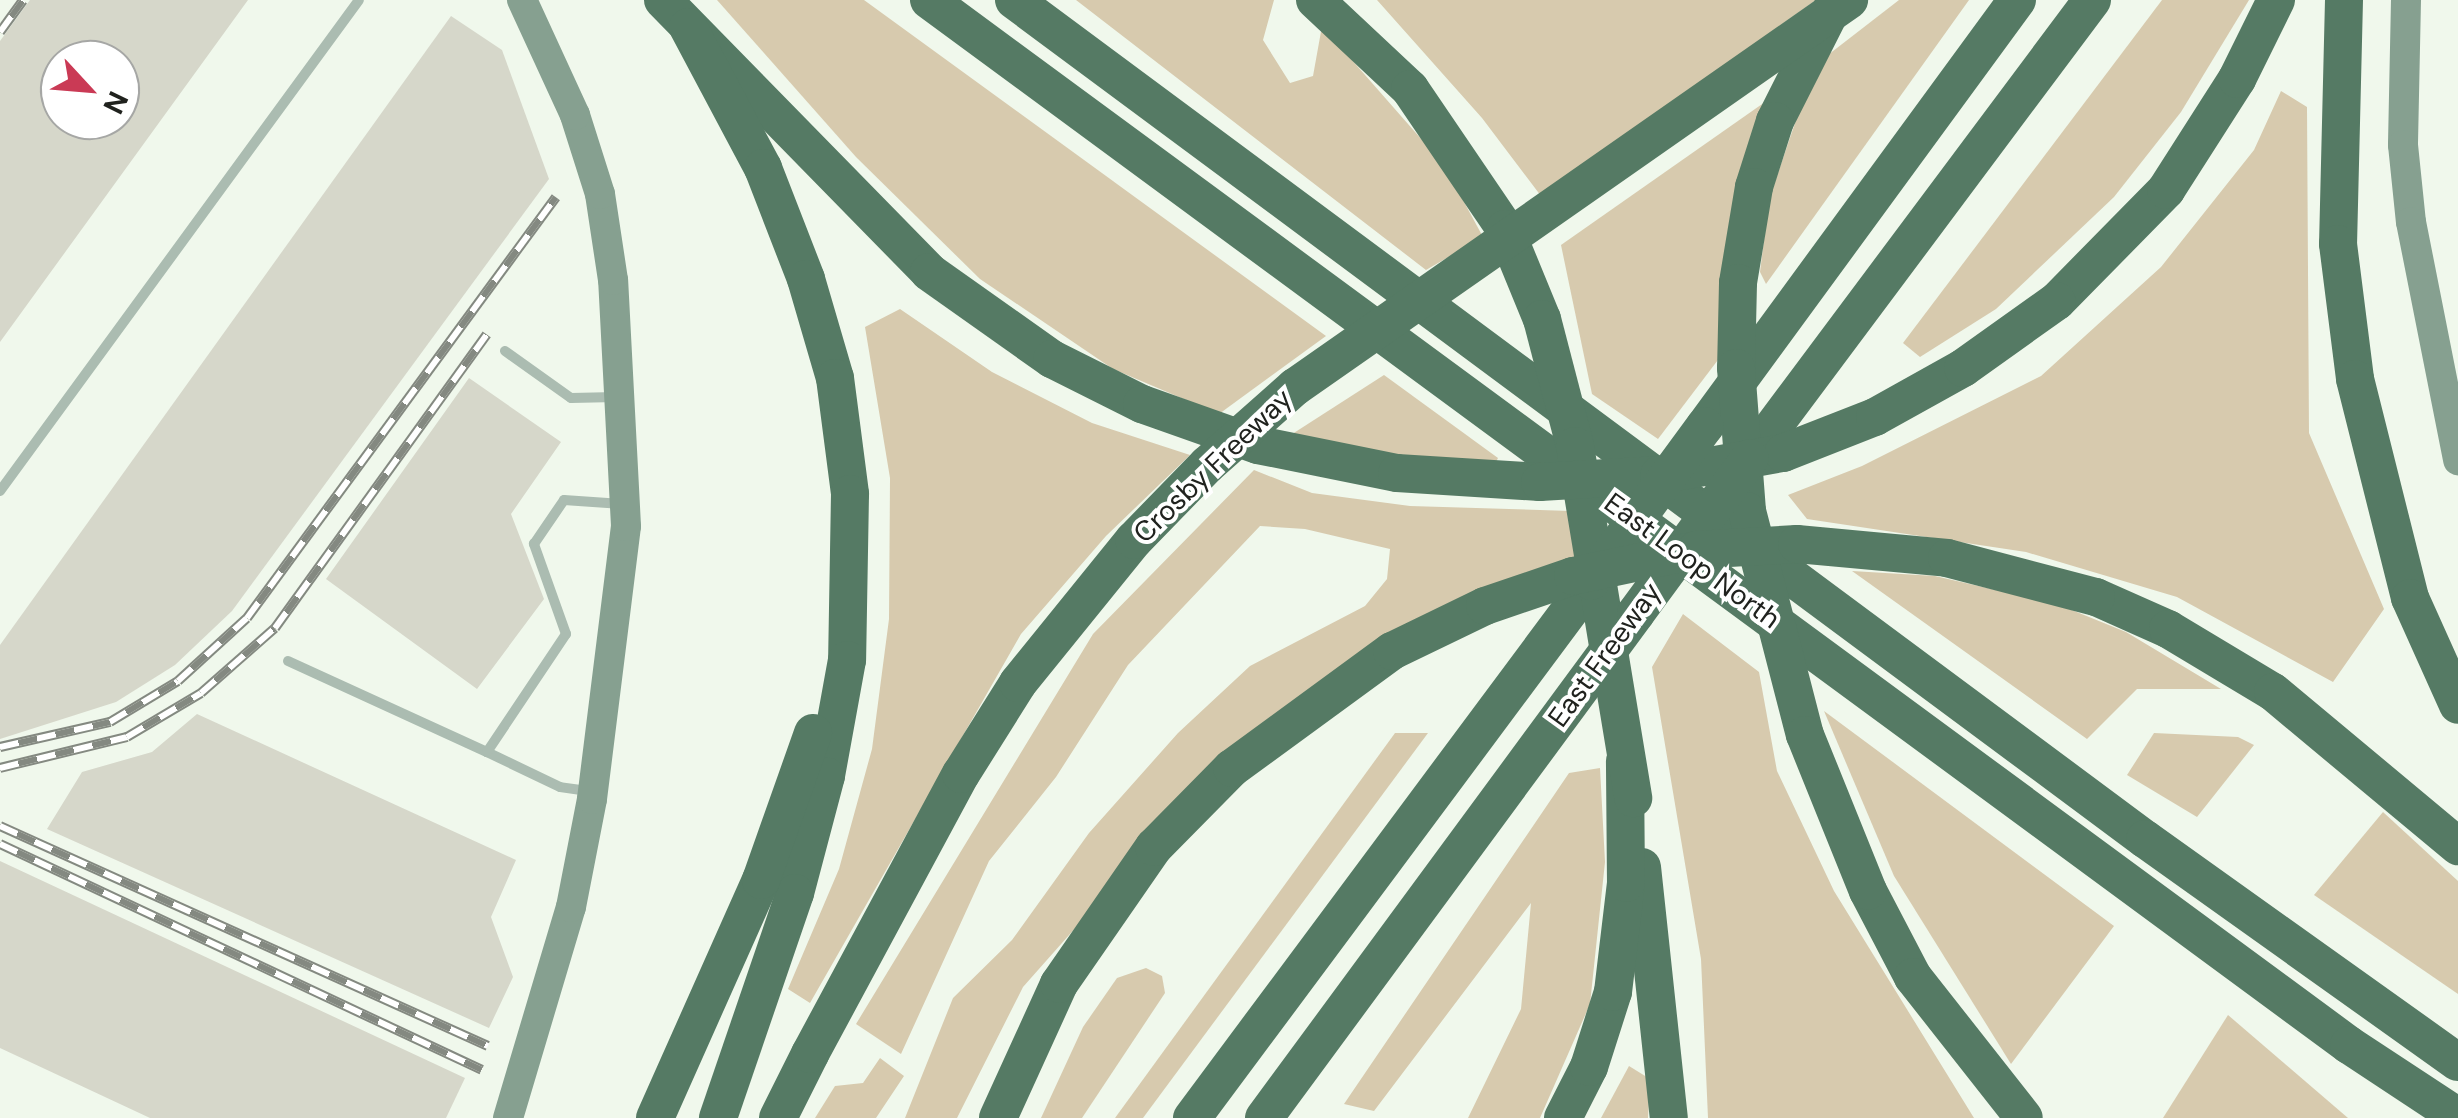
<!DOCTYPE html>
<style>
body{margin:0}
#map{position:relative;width:2458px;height:1118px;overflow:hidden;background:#f0f8ec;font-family:"DM Sans",sans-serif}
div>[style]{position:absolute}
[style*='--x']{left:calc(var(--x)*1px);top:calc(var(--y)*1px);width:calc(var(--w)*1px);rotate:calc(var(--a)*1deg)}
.green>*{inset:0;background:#d7caae}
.building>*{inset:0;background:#d6d7ca}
.service>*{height:10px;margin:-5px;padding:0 5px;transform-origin:5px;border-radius:5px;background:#abbcb1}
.secondary>*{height:30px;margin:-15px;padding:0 15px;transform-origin:15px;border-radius:15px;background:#86a090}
.motorway>*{height:38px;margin:-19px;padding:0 19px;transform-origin:19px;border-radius:19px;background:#557a64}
.rail>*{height:10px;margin-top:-5px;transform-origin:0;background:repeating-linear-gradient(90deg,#fff 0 19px,#848981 0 38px);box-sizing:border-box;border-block:2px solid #848981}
.motorway-bridge>*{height:38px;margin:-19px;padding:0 19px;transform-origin:19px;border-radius:19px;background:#557a64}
span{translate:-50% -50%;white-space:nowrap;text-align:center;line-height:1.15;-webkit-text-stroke:8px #fff;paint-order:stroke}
.street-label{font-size:28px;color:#20221e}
.north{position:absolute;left:40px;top:40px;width:100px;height:100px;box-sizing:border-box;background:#fff;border:2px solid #a6a7a5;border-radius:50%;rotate:116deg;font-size:28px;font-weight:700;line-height:40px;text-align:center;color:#20221e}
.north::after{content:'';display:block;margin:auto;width:35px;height:45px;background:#ca3a55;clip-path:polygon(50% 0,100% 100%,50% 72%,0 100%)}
</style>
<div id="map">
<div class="green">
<i style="clip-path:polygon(717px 0,864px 0,1326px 336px,1219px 414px,1113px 369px,980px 279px,856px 157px)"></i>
<i style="clip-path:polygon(1076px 0,1274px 0,1263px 40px,1290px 83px,1313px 76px,1322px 26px,1444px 165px,1483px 237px,1426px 270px)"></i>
<i style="clip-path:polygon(1377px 0,1816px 0,1541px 196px,1482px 118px)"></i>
<i style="clip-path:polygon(1899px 0,1969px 0,1766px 284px,1760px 272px,1769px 199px,1815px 65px)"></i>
<i style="clip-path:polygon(2162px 0,2249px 0,2181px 112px,2114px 197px,1996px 309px,1920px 357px,1903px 343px)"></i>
<i style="clip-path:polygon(2281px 91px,2307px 107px,2309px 433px,2384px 609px,2333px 682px,2177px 597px,2026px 552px,1807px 519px,1788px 495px,1862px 466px,2041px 376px,2161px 267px,2254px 150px)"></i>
<i style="clip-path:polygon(1775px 95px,1727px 348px,1658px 439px,1592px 394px,1561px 245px)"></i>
<i style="clip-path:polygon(900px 309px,992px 372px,1092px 423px,1190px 455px,1106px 536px,1021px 634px,810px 1003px,788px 989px,839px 869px,872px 749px,889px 619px,890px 478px,865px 327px)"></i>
<i style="clip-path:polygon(1384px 375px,1498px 458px,1494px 466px,1361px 457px,1286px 438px)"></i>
<i style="clip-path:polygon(1254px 470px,1312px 493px,1410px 506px,1571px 511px,1579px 550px,1570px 565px,1416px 622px,1085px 917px,1023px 987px,957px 1118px,905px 1118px,953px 998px,1012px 940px,1089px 833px,1178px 733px,1250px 666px,1365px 606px,1387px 579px,1390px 549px,1305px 529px,1260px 526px,1128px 665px,1056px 777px,989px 861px,901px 1054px,856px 1024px,1093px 634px)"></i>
<i style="clip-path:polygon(1852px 571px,1935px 576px,2057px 604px,2126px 632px,2221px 689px,2137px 689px,2087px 739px)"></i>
<i style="clip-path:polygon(1683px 614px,1759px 672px,1777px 771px,1834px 891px,1974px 1118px,1708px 1118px,1701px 959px,1652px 667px)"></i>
<i style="clip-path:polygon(1824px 711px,2114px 926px,2011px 1064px,1894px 876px)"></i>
<i style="clip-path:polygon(1395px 733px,1428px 733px,1143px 1118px,1115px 1118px)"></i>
<i style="clip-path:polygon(2154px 733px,2238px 737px,2254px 745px,2197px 817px,2127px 775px)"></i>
<i style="clip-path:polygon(1600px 768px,1605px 862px,1590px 1004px,1540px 1118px,1468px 1118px,1521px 1009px,1531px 903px,1374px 1111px,1344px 1104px,1569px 773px)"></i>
<i style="clip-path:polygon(2383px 812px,2458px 881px,2458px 994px,2314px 895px)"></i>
<i style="clip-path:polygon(1146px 968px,1162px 976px,1165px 993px,1082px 1118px,1041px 1118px,1083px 1027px,1117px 978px)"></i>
<i style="clip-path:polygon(2228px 1015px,2348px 1118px,2163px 1118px)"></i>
<i style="clip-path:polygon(880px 1058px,904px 1076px,876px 1118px,815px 1118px,835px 1086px,863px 1083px)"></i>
<i style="clip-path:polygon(1629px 1066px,1650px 1079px,1648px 1118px,1601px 1118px)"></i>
</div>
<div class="building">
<i style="clip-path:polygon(evenodd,30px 0,248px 0,0 342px,0 41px,30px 0,60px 60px,120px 60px,120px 120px,60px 120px,60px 60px)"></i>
<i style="clip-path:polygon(451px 16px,502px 50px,549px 179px,232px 611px,175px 665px,116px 702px,0 739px,0 645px)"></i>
<i style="clip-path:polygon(469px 378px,561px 442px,511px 514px,544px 599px,477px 689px,326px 579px)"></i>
<i style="clip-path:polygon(197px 714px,516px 860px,491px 917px,513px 977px,489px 1028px,47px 829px,82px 772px,152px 752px)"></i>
<i style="clip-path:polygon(0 861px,465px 1078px,446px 1118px,150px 1118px,0 1048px)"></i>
</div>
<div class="service">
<i style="--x:505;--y:351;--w:81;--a:35.5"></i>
<i style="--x:571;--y:398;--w:45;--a:-1.3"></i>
<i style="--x:0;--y:491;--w:608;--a:-53.83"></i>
<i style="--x:288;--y:661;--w:219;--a:24.6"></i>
<i style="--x:588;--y:791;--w:28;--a:-172"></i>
<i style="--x:560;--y:787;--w:81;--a:-154.4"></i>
<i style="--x:487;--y:752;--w:142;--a:-56.2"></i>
<i style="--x:566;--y:634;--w:96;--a:-109.6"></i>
<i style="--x:534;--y:544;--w:53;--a:-55.7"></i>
<i style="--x:564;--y:500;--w:58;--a:3.9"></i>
</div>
<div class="secondary">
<i style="--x:2406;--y:0;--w:145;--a:91.2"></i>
<i style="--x:2403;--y:145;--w:77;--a:84.1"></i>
<i style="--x:2411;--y:222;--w:243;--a:78.8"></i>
<i style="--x:508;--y:1118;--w:220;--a:-73.4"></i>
<i style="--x:571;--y:907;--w:110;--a:-79"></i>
<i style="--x:592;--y:799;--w:275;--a:-82.9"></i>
<i style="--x:626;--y:526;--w:246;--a:-93"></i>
<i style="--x:613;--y:280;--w:87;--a:-98.6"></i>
<i style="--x:600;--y:194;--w:83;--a:-107.6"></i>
<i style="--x:575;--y:115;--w:127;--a:-114.7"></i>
</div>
<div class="motorway">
<i style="--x:663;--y:0;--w:380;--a:45.6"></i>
<i style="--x:929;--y:272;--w:151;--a:35.3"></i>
<i style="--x:1052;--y:359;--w:101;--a:26.6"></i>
<i style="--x:929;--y:0;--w:1763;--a:36.35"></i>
<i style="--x:2349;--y:1045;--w:131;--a:33.4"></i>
<i style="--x:1014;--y:0;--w:1408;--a:36.57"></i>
<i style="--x:2145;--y:839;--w:384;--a:35.5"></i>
<i style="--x:1315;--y:0;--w:130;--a:43.1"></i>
<i style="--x:1410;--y:89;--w:169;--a:55.8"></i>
<i style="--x:2344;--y:0;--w:244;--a:91.4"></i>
<i style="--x:2338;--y:244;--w:136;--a:82.8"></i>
<i style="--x:2355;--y:379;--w:226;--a:75.9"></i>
<i style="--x:2410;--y:598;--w:117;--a:65.8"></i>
<i style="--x:688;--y:27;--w:160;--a:62"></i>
<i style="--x:763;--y:168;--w:119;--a:68.8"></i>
<i style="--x:806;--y:279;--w:103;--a:73.7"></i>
<i style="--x:835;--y:378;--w:117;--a:82.6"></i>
<i style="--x:850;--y:494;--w:166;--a:91"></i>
<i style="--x:847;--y:660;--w:118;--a:100.3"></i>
<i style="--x:826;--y:776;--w:121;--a:104.8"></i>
<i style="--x:795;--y:893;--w:238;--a:108.9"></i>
<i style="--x:1775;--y:121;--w:124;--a:-63.2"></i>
<i style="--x:2057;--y:301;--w:156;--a:-45.5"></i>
<i style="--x:2166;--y:190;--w:132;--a:-57.4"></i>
<i style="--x:2237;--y:79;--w:88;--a:-63.7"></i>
<i style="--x:1705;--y:426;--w:528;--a:-53.78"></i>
<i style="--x:1752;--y:455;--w:568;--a:-53.23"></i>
<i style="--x:2096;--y:597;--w:79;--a:24"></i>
<i style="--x:2168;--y:629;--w:122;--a:31"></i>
<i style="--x:2273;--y:692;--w:241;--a:39.8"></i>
<i style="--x:1642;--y:867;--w:252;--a:83.9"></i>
<i style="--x:1868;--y:891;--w:97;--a:62.4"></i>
<i style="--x:1913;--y:977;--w:179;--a:51.8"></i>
<i style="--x:655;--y:1118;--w:261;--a:-66"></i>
<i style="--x:761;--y:880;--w:156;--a:-70.5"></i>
<i style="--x:778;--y:1118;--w:72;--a:-63.4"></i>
<i style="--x:998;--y:1118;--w:147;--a:-65.5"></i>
<i style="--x:1192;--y:1118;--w:668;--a:-53.34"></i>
<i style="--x:1264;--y:1118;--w:627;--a:-53.62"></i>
<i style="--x:1563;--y:1118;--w:57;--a:-63"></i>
<i style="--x:1589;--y:1067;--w:79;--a:-72.3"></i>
<i style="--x:1613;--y:992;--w:110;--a:-83.2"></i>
<i style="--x:1626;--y:883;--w:122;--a:-90.5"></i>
</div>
<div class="rail">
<i style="--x:0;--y:32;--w:39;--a:-54"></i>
<i style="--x:0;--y:747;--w:113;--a:-12.8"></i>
<i style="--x:110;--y:722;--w:79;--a:-31.1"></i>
<i style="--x:178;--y:681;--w:93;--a:-42.4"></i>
<i style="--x:247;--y:618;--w:522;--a:-53.72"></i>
<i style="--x:0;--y:768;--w:131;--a:-13.7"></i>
<i style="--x:127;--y:737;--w:86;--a:-30.7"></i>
<i style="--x:201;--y:693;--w:98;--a:-41.3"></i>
<i style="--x:275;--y:628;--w:362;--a:-54.2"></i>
<i style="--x:0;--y:826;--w:535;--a:24.27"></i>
<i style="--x:0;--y:844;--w:532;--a:25.12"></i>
</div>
<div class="motorway-bridge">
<i style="--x:1775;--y:121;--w:69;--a:107.7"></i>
<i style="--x:1754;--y:187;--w:97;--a:99.5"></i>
<i style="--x:1738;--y:283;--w:85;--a:91.3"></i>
<i style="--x:1736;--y:368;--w:143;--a:85.6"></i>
<i style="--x:1747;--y:511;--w:231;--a:75.5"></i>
<i style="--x:1805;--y:735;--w:168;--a:68"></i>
<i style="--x:1505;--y:229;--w:97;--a:67.7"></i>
<i style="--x:1542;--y:319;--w:131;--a:75.4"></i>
<i style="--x:1575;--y:446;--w:357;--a:80.6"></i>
<i style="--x:1142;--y:404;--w:123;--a:19.5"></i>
<i style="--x:1258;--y:445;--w:142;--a:11.4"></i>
<i style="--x:1397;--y:473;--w:143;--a:3.6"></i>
<i style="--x:1540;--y:482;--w:119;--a:-3.4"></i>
<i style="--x:1659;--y:475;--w:126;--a:-10.1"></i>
<i style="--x:1783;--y:453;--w:99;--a:-21.4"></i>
<i style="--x:1875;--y:417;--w:101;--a:-29.1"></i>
<i style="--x:1963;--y:368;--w:115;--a:-35.5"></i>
<i style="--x:1591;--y:581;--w:192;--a:-53.7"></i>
<i style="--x:1636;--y:613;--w:192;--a:-53.7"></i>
<i style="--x:1059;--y:984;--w:167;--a:-55.3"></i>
<i style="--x:1154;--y:847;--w:111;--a:-45.4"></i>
<i style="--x:1232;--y:768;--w:198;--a:-36.2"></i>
<i style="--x:1392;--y:651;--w:103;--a:-25.8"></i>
<i style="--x:1485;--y:606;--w:93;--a:-18.8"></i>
<i style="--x:1573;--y:576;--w:126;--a:-11.9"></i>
<i style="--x:1696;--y:550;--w:101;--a:-3.4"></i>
<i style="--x:1797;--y:544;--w:151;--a:5.3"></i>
<i style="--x:1947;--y:558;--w:154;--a:14.7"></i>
<i style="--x:810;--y:1054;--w:318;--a:-61.7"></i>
<i style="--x:961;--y:774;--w:107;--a:-57.9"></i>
<i style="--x:1018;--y:683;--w:184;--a:-51"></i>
<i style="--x:1134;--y:540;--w:105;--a:-45.8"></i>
<i style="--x:1207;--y:465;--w:118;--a:-41.6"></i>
<i style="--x:1295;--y:387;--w:676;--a:-34.94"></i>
</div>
<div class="street-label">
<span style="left:1213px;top:466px;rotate:-44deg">Crosby Freeway</span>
<span style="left:1692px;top:561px;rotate:36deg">East Loop North</span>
<span style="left:1605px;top:655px;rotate:-54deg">East Freeway</span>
</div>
<div class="north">N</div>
</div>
